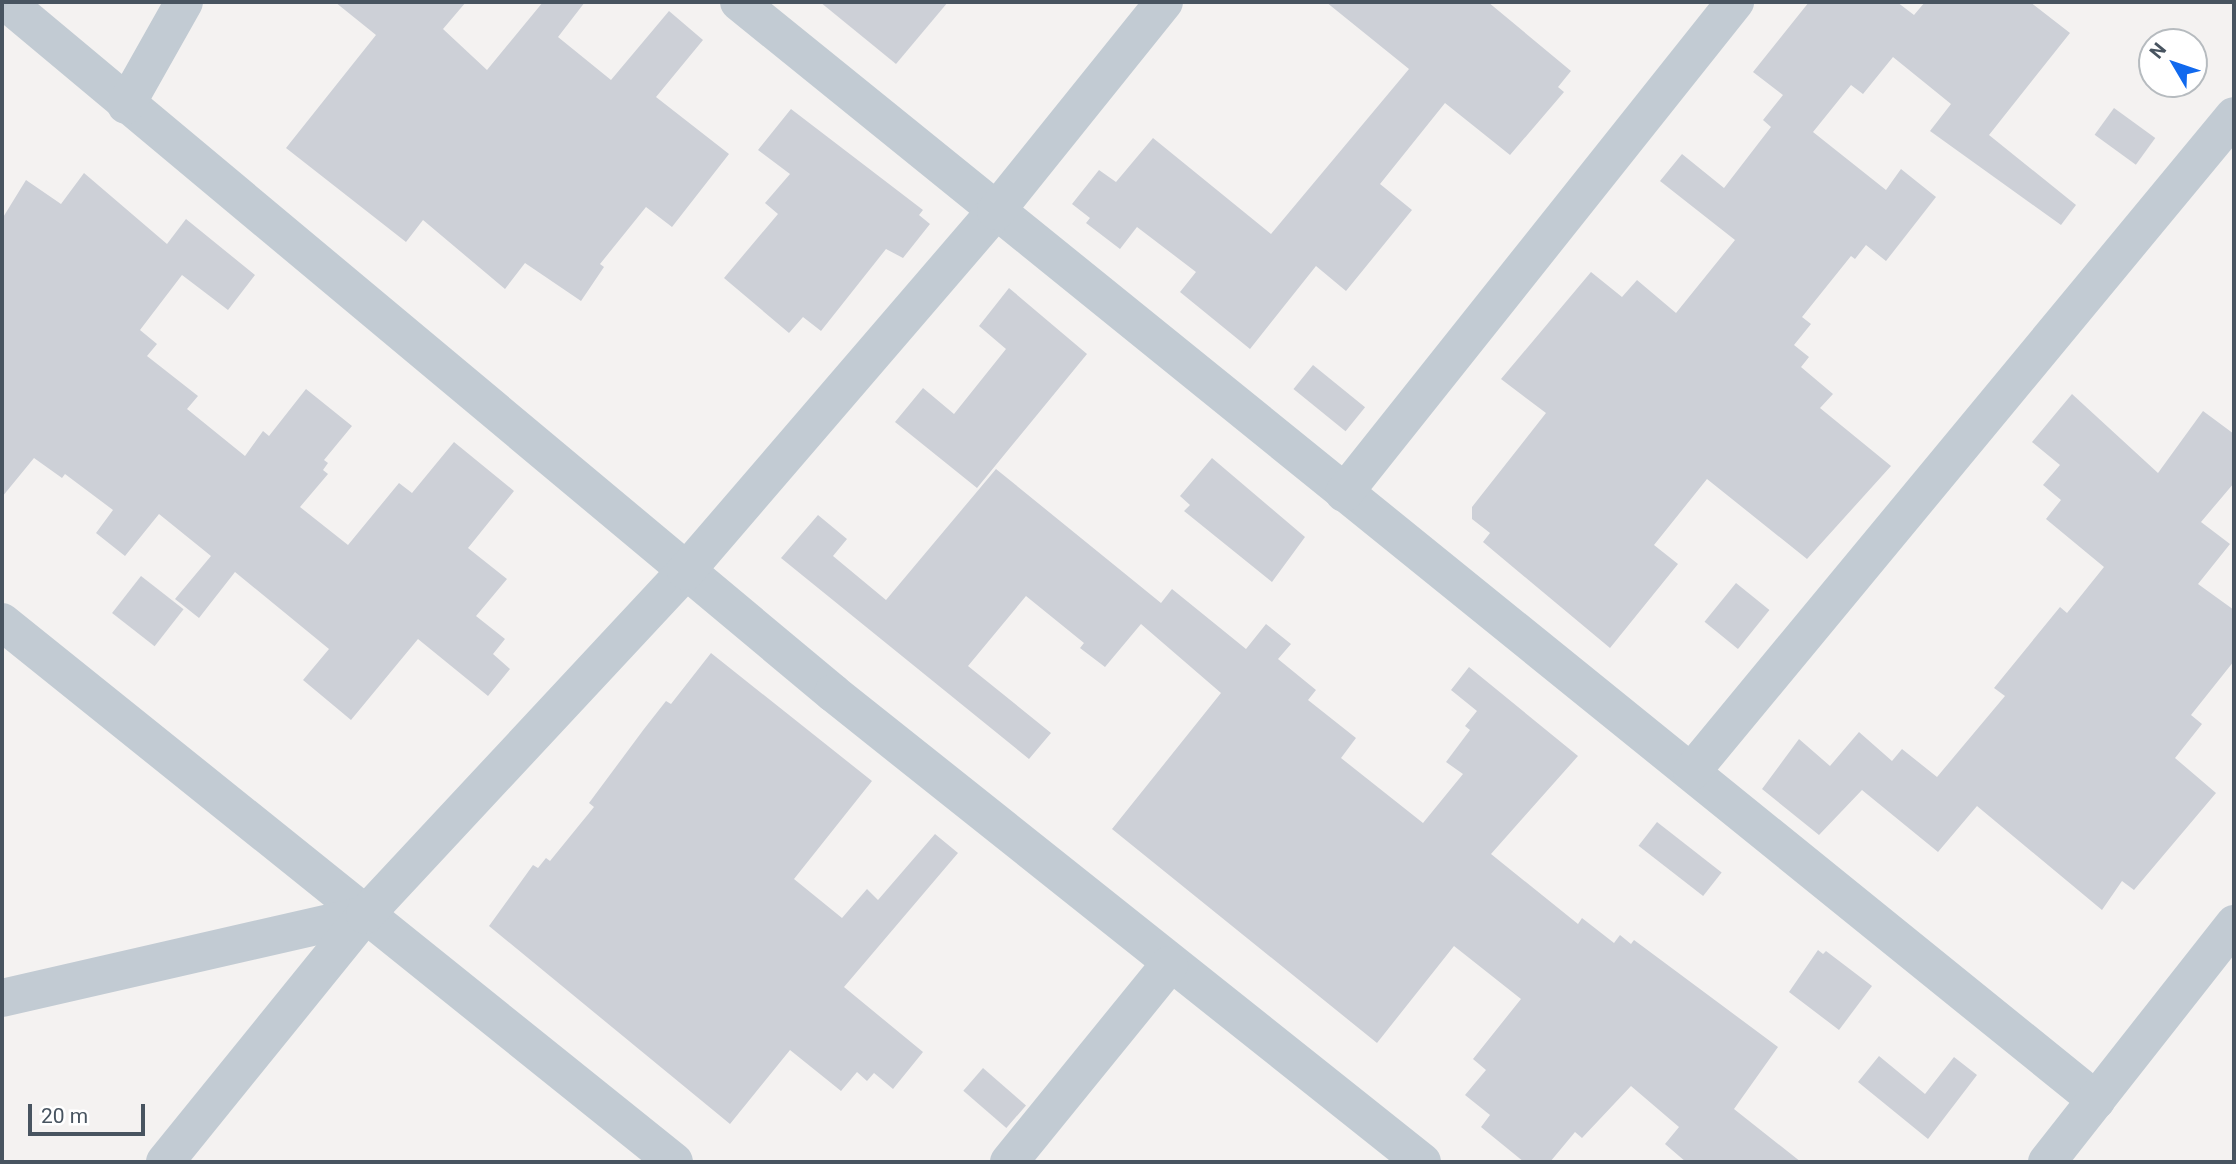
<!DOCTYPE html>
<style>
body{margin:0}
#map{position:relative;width:2236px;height:1164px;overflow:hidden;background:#f4f2f1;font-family:Roboto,sans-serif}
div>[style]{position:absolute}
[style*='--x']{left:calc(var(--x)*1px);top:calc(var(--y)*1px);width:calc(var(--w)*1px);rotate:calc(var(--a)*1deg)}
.building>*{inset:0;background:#cdd0d7;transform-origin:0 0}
.minor>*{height:38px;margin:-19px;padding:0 19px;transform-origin:19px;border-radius:19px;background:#c2cbd3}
span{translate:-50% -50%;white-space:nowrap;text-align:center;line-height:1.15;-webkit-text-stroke:5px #fff;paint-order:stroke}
.frame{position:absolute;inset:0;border:4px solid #485460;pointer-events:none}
.north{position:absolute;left:2138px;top:28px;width:70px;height:70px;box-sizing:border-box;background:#fff;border:2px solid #b6bbbf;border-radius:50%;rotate:309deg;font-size:19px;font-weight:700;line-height:28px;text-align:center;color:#485460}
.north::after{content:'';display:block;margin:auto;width:24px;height:32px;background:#1169ee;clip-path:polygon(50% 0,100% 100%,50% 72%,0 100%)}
.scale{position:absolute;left:28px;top:1104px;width:117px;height:32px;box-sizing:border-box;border:4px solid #485460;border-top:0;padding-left:9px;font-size:21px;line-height:24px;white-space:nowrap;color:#485460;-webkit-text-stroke:5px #fff;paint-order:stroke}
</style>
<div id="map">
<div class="building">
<i style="clip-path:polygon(335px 2px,466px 2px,443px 29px,487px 70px,543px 2px,585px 2px,558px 37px,611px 80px,669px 11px,703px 40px,656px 97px,729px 154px,672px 227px,646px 207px,600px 264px,604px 267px,581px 301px,525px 263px,505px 289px,423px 220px,406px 242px,286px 148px,376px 35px)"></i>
<i style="clip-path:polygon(820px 2px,948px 2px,896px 64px)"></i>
<i style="clip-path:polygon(1326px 2px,1488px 2px,1571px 71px,1558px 87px,1564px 92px,1510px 155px,1445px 103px,1380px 184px,1412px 210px,1346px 291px,1316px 266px,1250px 349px,1180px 292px,1196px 272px,1137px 227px,1120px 249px,1086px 223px,1090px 218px,1072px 204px,1099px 170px,1116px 182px,1153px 138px,1271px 234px,1409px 69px)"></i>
<i style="clip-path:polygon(1809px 2px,1897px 2px,1914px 15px,1925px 2px,2030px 2px,2070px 33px,1989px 135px,2076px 205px,2061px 225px,1930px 131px,1951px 104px,1893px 57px,1863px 94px,1851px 85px,1813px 132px,1886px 190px,1901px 169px,1936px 197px,1886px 261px,1866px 245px,1855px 259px,1851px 256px,1802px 317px,1811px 324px,1794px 345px,1809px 357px,1801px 367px,1833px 394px,1820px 408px,1891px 466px,1807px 559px,1707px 479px,1654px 545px,1678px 564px,1610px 648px,1483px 542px,1490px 533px,1472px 519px,1472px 507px,1546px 413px,1501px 379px,1591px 272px,1622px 297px,1637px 280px,1676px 313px,1735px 240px,1660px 181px,1682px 154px,1724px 188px,1771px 127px,1763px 120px,1783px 95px,1753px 72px)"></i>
<i style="left:2114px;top:108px;width:51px;height:33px;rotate:36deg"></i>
<i style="clip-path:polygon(791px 109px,923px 210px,919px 215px,930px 224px,903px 258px,886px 249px,821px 331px,803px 317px,789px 333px,724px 278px,778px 214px,765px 203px,790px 174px,758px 150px)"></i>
<i style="clip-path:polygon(84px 173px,167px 244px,186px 219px,255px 275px,228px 310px,182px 275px,140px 330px,157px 344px,147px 356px,198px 396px,187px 409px,245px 456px,263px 431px,269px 436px,306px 389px,352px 426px,324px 460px,328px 463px,323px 470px,328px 474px,300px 507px,348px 545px,399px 483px,412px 493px,454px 442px,514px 491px,468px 548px,507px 579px,476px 616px,505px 639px,493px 654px,510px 669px,488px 696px,418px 639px,351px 720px,303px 680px,329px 649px,235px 572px,199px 618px,175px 599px,211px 556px,159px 514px,125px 556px,96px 533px,113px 510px,65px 474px,62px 478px,34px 458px,2px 497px,2px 219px,26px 180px,61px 204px)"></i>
<i style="clip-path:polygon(1009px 288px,1087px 354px,977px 488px,895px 422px,923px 388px,954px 414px,1006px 349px,979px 326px)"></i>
<i style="left:1313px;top:365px;width:67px;height:31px;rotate:39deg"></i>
<i style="clip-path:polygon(2072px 394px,2158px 473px,2203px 411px,2234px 434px,2234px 483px,2201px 522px,2230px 544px,2198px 584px,2234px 610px,2234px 661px,2191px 715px,2202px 724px,2175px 758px,2216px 793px,2134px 890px,2122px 881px,2102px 910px,1977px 806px,1938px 852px,1862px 790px,1819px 835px,1762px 789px,1799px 739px,1830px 766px,1859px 732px,1892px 761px,1902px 749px,1937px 777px,2005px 696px,1994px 688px,2060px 607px,2067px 613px,2104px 567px,2046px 519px,2061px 500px,2043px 485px,2060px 465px,2032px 442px)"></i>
<i style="clip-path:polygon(1212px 458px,1305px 537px,1272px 582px,1184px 511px,1190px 505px,1180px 496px)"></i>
<i style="clip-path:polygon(996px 469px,1161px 603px,1172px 589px,1246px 649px,1266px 624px,1291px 644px,1278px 659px,1316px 690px,1308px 700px,1356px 738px,1341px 758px,1423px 823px,1463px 774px,1446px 762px,1470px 730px,1465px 726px,1477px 711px,1451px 690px,1469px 667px,1578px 756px,1491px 854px,1578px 924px,1582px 918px,1614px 943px,1620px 935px,1631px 944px,1634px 940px,1778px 1047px,1734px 1109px,1801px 1162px,1686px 1162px,1665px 1144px,1679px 1127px,1631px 1086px,1582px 1138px,1575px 1132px,1550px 1162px,1524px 1162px,1481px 1127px,1490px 1115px,1465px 1095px,1486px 1070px,1473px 1059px,1521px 999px,1454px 946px,1377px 1043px,1112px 829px,1221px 693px,1141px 624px,1105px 667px,1080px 648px,1084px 643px,1026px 596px,968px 666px,1051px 733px,1029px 759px,781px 558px,818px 515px,847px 539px,833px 556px,886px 600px)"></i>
<i style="left:141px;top:576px;width:54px;height:47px;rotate:38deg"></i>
<i style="left:1736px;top:583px;width:43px;height:50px;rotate:39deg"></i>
<i style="clip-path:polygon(711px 653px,872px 781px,794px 879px,842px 918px,867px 889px,878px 900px,935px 834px,958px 853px,844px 987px,923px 1052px,893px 1089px,874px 1073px,867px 1081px,857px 1072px,841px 1091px,790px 1050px,730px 1124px,489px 926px,533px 865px,538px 868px,546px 858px,550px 861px,594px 807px,589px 803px,644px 729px,666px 701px,671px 704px)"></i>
<i style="left:1657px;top:822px;width:82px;height:30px;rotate:38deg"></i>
<i style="clip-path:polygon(1818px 950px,1823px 954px,1826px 951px,1872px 986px,1839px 1030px,1789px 992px)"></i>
<i style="clip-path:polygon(1879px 1056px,1925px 1094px,1954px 1057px,1977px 1075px,1928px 1139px,1858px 1082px)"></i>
<i style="left:983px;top:1068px;width:57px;height:30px;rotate:41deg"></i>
</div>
<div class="minor">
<i style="--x:6;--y:2;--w:1078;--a:39.88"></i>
<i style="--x:833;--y:693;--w:753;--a:38.53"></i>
<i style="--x:739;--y:2;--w:1746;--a:38.98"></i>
<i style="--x:126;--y:105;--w:118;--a:-60.6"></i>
<i style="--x:1344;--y:493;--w:628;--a:-51.47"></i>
<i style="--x:2;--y:622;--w:862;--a:38.78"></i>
<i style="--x:1692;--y:771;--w:850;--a:-50.39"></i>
<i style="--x:2;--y:998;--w:372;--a:-12.9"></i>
<i style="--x:165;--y:1162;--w:318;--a:-51"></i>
<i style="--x:365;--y:915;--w:471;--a:-47"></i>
<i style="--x:686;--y:571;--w:475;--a:-49.3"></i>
<i style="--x:996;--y:211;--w:268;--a:-51.2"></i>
<i style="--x:1009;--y:1162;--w:254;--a:-50.9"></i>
<i style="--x:2047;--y:1162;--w:303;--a:-51.8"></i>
</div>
<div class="frame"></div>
<div class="north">N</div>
<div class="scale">20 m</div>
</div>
